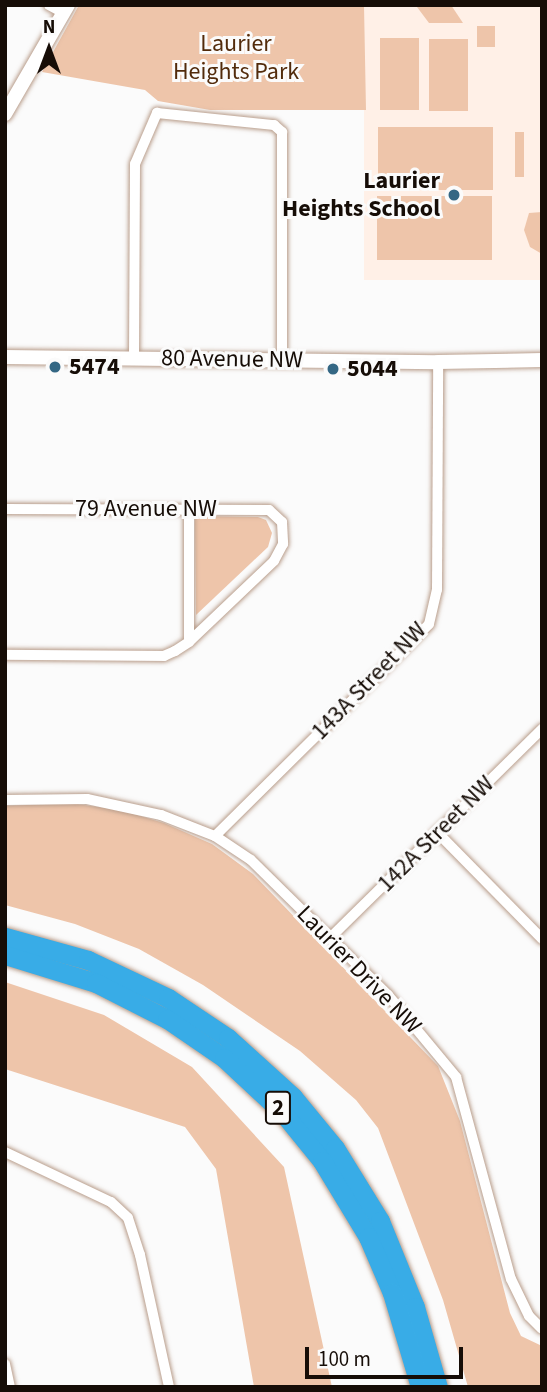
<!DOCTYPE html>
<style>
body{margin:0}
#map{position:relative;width:547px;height:1392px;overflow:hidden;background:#fbfbfb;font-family:"Source Sans 3",sans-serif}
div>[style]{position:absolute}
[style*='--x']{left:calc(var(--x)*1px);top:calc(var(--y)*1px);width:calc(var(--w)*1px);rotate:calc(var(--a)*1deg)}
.built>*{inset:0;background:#fff0e7;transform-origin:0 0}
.green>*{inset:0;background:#eec5aa;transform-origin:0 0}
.roads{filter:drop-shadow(0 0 2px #b99e8c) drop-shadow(0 0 2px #b99e8c)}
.minor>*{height:10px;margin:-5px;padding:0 5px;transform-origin:5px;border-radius:5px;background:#fff}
.tertiary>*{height:14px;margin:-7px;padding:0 7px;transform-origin:7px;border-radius:7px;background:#fff}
.motorway>*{height:19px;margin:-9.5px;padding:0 9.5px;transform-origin:9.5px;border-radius:9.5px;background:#38ace7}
.dots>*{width:19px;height:19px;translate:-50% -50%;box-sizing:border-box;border:4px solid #fbfbfb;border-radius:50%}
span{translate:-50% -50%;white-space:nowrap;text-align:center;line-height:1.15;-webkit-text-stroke:6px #fbfbfb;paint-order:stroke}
.shield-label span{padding:2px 5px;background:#fbfbfb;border:2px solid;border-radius:5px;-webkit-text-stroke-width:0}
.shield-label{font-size:23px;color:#160d07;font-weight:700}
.park-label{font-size:24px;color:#522b0b}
.poi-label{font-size:24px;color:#160d07;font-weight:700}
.right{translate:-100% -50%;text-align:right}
.left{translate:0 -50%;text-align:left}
.street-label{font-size:24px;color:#160d07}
.frame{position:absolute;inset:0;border:7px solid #160d07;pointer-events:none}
.north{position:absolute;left:14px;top:14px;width:70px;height:70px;-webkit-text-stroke:5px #fbfbfb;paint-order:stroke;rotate:0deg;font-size:19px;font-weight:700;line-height:28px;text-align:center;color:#160d07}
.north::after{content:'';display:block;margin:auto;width:24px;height:32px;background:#160d07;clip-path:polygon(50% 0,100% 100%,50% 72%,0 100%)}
.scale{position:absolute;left:305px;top:1347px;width:158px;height:32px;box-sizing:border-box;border:4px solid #160d07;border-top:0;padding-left:9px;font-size:21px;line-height:24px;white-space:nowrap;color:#160d07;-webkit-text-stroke:5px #fbfbfb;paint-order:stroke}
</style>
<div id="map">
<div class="built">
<i style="left:364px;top:5px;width:178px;height:275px"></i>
</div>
<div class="green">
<i style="clip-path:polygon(79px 5px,364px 5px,366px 110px,210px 110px,158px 101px,145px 90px,42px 72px)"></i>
<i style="clip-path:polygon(418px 5px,451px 5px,463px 23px,429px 23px,417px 7px)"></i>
<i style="left:477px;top:26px;width:18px;height:21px"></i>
<i style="left:380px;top:38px;width:39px;height:72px"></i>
<i style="left:429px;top:39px;width:39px;height:72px"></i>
<i style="left:378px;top:127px;width:115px;height:63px"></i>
<i style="left:515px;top:132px;width:9px;height:45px"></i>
<i style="left:377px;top:196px;width:115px;height:64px"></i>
<i style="clip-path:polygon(542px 212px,542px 254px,530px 247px,524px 230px,529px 213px)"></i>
<i style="clip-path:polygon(195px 516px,258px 517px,266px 520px,272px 533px,268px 547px,196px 615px)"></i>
<i style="clip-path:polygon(69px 803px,120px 810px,164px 823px,212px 844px,253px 874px,438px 1066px,460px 1121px,510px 1313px,521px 1336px,542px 1346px,542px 1387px,468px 1387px,443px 1300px,378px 1128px,356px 1100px,300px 1051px,203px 985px,139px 949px,75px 924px,5px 905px,5px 806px)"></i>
<i style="clip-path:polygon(5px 982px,104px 1015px,192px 1067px,284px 1167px,332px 1387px,254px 1387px,216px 1169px,185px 1127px,5px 1069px)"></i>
</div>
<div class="roads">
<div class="minor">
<i style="--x:49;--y:5;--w:17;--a:28"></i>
<i style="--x:134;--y:357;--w:193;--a:-89.7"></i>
<i style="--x:135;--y:164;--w:56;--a:-66.7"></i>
<i style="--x:157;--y:113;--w:118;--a:5.9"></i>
<i style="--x:274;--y:125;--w:11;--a:41"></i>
<i style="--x:282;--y:132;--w:228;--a:90"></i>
<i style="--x:5;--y:509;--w:264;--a:0.2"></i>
<i style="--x:269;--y:510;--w:18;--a:43"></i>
<i style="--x:282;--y:522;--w:22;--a:87"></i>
<i style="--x:283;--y:544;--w:19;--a:118"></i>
<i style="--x:274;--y:561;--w:117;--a:136.4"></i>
<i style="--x:189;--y:642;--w:17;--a:147"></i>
<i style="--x:175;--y:651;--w:12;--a:156"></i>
<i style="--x:164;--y:656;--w:159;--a:-179.6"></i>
<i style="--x:189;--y:509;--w:133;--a:90"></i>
<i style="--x:5;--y:800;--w:82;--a:-0.7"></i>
<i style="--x:87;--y:799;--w:76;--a:12.2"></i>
<i style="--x:161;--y:815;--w:58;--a:21.3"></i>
<i style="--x:215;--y:836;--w:43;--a:33.7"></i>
<i style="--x:251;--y:860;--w:192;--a:44.6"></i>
<i style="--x:388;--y:995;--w:107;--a:50.3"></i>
<i style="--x:456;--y:1077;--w:209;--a:74.8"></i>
<i style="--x:511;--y:1279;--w:41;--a:64.1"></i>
<i style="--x:529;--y:1316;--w:18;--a:45"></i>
<i style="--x:437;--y:832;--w:150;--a:45.5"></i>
<i style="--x:215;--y:836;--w:301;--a:-44.7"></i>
<i style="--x:429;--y:624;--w:35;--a:-77"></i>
<i style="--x:437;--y:590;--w:228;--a:-89.7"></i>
<i style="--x:330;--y:938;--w:298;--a:-44.6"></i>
<i style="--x:5;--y:1152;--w:117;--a:25.3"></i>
<i style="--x:111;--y:1202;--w:23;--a:43"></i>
<i style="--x:128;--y:1218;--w:39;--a:72"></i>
<i style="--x:140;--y:1255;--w:135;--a:77.6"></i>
<i style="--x:5;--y:1364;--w:24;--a:78"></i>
</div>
<div class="tertiary">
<i style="--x:5;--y:114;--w:126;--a:-60"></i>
<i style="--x:5;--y:357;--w:433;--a:0.7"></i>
<i style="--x:438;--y:362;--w:104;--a:-1.1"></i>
</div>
<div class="motorway">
<i style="--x:5;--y:937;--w:86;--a:15.5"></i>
<i style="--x:88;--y:960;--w:89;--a:25.4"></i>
<i style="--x:168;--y:998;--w:72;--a:33.7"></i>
<i style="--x:228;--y:1038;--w:88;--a:42.2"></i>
<i style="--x:293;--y:1097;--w:66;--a:50.5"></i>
<i style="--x:335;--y:1148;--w:86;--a:58.3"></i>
<i style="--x:380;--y:1221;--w:93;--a:67.9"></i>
<i style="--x:415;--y:1307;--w:83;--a:74"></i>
<i style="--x:5;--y:955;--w:95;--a:17.1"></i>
<i style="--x:96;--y:983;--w:80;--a:26.9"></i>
<i style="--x:167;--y:1019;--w:69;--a:34.4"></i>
<i style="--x:224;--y:1058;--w:81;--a:43"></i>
<i style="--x:283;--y:1113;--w:62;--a:50.9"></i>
<i style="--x:322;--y:1161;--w:89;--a:58.8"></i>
<i style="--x:368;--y:1237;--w:61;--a:66.8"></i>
<i style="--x:392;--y:1293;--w:98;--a:73.4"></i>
</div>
</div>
<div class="dots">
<i style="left:454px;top:195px;background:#346784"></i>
<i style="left:55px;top:367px;background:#346784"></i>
<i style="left:333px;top:369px;background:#346784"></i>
</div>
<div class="shield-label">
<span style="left:278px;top:1108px">2</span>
</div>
<div class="park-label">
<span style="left:236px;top:58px">Laurier<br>Heights Park</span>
</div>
<div class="poi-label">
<span class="right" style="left:440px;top:195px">Laurier<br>Heights School</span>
<span class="left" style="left:69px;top:367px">5474</span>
<span class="left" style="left:347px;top:369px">5044</span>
</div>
<div class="street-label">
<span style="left:232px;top:359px;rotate:1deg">80 Avenue NW</span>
<span style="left:146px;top:509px">79 Avenue NW</span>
<span style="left:369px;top:681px;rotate:-46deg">143A Street NW</span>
<span style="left:436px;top:834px;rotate:-45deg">142A Street NW</span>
<span style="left:359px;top:970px;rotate:46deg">Laurier Drive NW</span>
</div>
<div class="frame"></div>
<div class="north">N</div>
<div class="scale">100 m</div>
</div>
